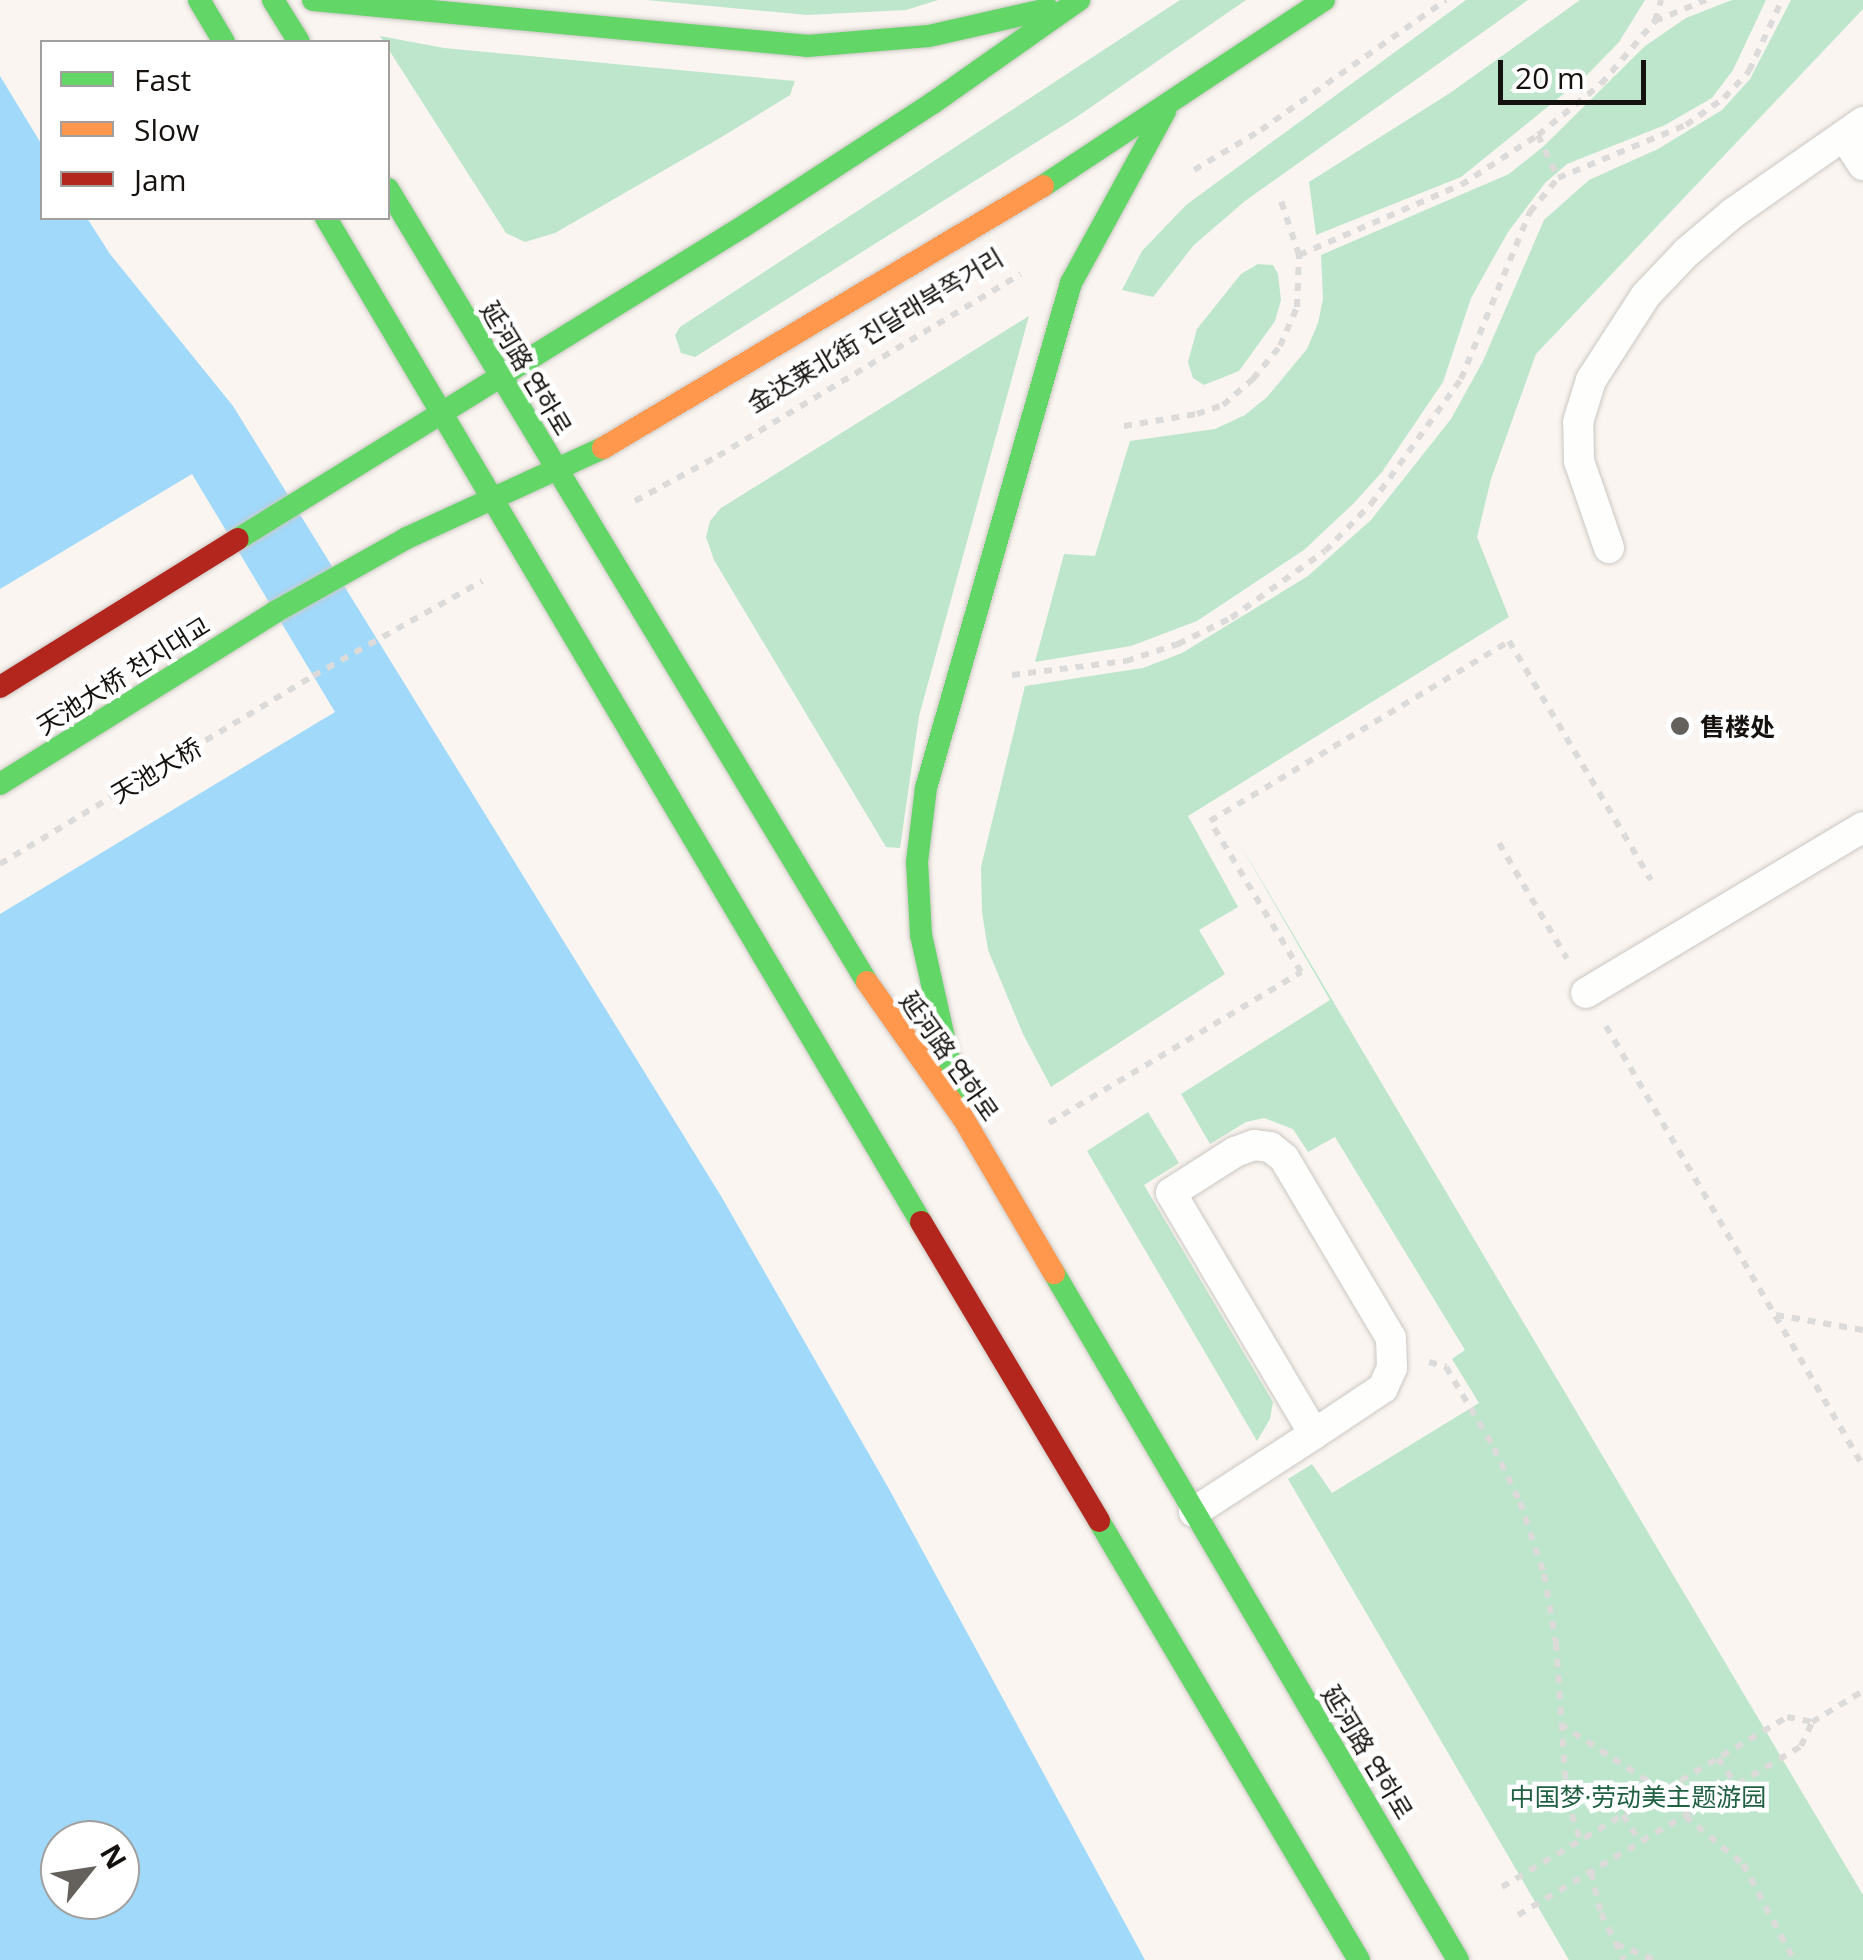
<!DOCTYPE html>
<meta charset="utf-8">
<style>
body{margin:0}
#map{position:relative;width:1863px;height:1960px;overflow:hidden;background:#faf5f0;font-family:"Open Sans","Noto Sans SC","Noto Sans KR",sans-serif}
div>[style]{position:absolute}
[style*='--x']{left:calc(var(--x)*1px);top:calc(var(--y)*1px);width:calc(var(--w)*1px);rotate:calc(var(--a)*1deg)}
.green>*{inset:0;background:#bde6cc}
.water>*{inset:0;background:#a0d9fa}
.pier>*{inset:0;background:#faf5f0}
.path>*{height:6px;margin-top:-3px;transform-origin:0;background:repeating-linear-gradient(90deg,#dcdbd9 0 8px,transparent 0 16px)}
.roads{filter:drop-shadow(0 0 2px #cbc7c3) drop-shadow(0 0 2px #cbc7c3)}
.lane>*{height:30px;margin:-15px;padding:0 15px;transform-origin:15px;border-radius:15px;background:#fefefd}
.fast>*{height:22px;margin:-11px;padding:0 11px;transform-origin:11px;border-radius:11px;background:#63d668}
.slow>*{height:22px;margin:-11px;padding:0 11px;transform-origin:11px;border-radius:11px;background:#ff974d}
.jam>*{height:22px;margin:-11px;padding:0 11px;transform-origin:11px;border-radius:11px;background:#b3261e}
.dots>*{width:28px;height:28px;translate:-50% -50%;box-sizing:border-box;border:5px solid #fff;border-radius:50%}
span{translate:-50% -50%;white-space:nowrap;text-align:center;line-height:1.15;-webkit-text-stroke:9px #fff;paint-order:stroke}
.street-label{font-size:25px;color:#14110e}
.poi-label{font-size:25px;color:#14110e;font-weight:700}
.left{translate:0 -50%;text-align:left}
.park-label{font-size:25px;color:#1f6042}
.legend{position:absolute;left:40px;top:40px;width:350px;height:180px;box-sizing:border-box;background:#fff;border:2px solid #a1a09f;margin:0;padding:12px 18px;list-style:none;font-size:30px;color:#14110e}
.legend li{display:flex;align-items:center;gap:20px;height:50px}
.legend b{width:50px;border:2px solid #a1a09f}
.north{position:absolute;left:40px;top:1820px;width:100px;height:100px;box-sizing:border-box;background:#fff;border:2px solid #a1a09f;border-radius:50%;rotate:60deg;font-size:28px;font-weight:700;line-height:40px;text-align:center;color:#14110e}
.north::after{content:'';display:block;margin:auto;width:35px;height:45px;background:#64615d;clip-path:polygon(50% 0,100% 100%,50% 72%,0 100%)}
.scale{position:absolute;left:1498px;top:60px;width:148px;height:45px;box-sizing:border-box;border:5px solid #14110e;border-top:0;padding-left:12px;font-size:30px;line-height:35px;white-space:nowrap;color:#14110e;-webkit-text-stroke:8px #fff;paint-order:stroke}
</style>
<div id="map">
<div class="green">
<i style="clip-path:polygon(646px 0,938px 0,906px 10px,807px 15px)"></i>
<i style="clip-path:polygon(1180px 0,1246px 0,1075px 118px,695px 357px,681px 353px,675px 335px,680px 327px)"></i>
<i style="clip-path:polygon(1466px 0,1528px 0,1245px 201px,1194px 245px,1153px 297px,1122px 290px,1142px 251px,1186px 205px)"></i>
<i style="clip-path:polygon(1580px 0,1645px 0,1619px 42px,1587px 75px,1461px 177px,1316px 235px,1309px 182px,1450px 93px)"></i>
<i style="clip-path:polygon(1732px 0,1766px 0,1733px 70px,1712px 98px,1665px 125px,1567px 164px,1545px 183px,1508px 232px,1471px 298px,1443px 382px,1382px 472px,1354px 503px,1304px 550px,1197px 621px,1131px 646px,1035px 662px,1064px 554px,1095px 556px,1130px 441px,1215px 429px,1245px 415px,1267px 397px,1307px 349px,1318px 323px,1323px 299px,1321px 255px,1509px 174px,1545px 145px,1645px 46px,1686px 18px)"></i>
<i style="clip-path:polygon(1791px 0,1863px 0,1863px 9px,1536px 354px,1491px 479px,1477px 537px,1509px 617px,1188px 816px,1238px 907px,1199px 930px,1225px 974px,1051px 1087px,1023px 1034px,988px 950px,982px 912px,981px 867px,1025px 686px,1143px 668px,1182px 653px,1308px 576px,1371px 520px,1451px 419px,1483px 361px,1544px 220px,1589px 180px,1658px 149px,1722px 110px,1750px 79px)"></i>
<i style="clip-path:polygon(380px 36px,444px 48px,795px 81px,790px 95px,720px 138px,555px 233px,525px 242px,506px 233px)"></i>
<i style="clip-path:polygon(1258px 264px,1273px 265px,1278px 274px,1281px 300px,1275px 321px,1239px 371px,1204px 385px,1193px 378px,1188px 362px,1197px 329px,1241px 274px)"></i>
<i style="clip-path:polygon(1029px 316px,919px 716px,900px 848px,886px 847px,714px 560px,706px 537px,710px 521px,721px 508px)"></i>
<i style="clip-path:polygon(1238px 841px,1863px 1895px,1863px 1960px,1569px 1960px,1288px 1479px,1312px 1464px,1332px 1493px,1479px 1403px,1452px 1359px,1465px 1350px,1335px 1137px,1308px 1152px,1293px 1129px,1264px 1118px,1246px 1122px,1210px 1144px,1181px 1094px,1330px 1000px)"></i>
<i style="clip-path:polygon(1148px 1112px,1179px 1163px,1144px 1185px,1273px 1402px,1270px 1419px,1257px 1441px,1087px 1151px)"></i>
</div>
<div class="water">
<i style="clip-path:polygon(evenodd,0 76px,42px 145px,42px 218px,87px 218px,110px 254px,233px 406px,721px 1196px,889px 1489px,1145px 1960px,0 1960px,0 76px,60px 1840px,120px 1840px,120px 1900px,60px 1900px,60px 1840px)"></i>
</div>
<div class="pier">
<i style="clip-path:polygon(192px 474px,335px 712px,0 914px,0 589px)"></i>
</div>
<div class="path">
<i style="--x:1655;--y:21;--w:55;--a:-22.4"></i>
<i style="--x:1538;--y:135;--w:47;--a:65.1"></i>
<i style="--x:1194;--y:170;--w:78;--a:-30.8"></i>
<i style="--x:1261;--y:130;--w:226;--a:-35.1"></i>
<i style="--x:1299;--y:255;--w:176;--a:-23.4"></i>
<i style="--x:1461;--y:185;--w:92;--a:-33"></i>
<i style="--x:1538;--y:135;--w:81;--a:-39"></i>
<i style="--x:1601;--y:84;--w:83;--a:-49.4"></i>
<i style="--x:1655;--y:21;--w:22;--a:-74"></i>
<i style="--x:1124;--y:426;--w:74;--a:-9.3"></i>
<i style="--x:1197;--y:414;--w:28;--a:-19"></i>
<i style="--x:1223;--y:405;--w:40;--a:-41"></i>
<i style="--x:1253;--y:379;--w:43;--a:-50.7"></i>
<i style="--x:1280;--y:346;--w:43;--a:-66.4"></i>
<i style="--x:1297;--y:307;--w:52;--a:-87.8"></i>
<i style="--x:1299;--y:255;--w:63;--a:-108.4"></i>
<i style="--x:635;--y:501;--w:94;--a:-28.5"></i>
<i style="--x:718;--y:456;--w:353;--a:-31"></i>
<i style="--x:1012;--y:675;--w:115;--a:-7"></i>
<i style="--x:1126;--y:661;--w:55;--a:-18.1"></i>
<i style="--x:1178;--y:644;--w:59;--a:-26.1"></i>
<i style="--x:1231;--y:618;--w:115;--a:-35.5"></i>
<i style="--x:1325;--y:551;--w:66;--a:-45.6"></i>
<i style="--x:1371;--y:504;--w:154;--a:-54.2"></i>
<i style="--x:1461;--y:379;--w:181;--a:-67.6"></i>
<i style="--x:1530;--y:212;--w:44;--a:-50.5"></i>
<i style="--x:1558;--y:178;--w:139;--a:-22.5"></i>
<i style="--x:1686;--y:125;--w:47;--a:-35.4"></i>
<i style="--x:1724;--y:98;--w:37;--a:-47"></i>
<i style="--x:1749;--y:71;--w:78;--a:-65.1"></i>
<i style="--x:1499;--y:843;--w:134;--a:59.6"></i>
<i style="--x:0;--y:864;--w:365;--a:-31"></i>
<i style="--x:313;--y:676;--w:194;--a:-29.3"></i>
<i style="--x:1606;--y:1026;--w:510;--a:59.71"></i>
<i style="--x:1049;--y:1123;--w:294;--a:-30.9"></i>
<i style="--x:1301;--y:972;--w:176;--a:-121.1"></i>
<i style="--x:1210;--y:821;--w:349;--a:-31"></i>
<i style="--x:1509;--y:641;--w:278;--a:59.3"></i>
<i style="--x:1776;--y:1315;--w:88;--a:9.8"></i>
<i style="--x:1429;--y:1362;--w:18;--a:16"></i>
<i style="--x:1446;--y:1367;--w:94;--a:59.3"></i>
<i style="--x:1494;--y:1448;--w:60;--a:64.3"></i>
<i style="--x:1520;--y:1502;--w:76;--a:71.6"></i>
<i style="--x:1544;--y:1574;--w:70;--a:80.1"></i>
<i style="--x:1556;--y:1643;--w:156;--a:86"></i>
<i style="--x:1567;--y:1799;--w:43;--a:72.4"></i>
<i style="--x:1560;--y:1724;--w:123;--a:33"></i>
<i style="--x:1718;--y:1758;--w:32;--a:56"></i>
<i style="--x:1623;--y:1815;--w:32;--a:58"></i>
<i style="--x:1685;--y:1816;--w:75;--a:39.6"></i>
<i style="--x:1743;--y:1864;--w:109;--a:62"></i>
<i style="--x:1591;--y:1872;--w:42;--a:76.3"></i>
<i style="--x:1601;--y:1913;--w:52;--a:63.9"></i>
<i style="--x:1502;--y:1887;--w:332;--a:-30.8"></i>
<i style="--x:1787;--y:1717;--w:25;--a:11"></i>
<i style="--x:1518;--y:1915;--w:330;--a:-30.8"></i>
<i style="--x:1801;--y:1746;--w:26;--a:-65"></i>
<i style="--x:1812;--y:1722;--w:60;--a:-31.3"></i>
<i style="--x:1616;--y:1944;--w:42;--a:22.3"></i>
</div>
<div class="roads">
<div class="lane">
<i style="--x:1844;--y:136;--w:35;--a:57"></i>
<i style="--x:1609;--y:548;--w:92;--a:-109"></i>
<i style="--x:1579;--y:461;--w:39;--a:-91"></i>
<i style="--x:1578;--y:422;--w:44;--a:-72.8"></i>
<i style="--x:1591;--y:380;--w:101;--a:-57.1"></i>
<i style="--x:1646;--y:295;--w:59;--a:-46.4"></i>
<i style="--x:1687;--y:252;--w:60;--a:-40.3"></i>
<i style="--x:1733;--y:213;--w:159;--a:-35"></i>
<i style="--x:1586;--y:993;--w:323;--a:-30.9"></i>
<i style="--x:1194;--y:1512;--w:143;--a:-33"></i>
<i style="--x:1314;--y:1434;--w:83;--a:-33.7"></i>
<i style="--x:1383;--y:1388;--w:22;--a:-66"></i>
<i style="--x:1392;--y:1368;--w:30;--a:-92"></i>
<i style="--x:1391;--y:1338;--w:209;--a:-120.7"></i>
<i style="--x:1284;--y:1158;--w:18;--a:-142"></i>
<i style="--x:1270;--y:1147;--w:16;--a:-173"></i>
<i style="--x:1254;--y:1145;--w:20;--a:160"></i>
<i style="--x:1235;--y:1152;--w:76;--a:147.4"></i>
<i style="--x:1171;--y:1193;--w:280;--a:59.3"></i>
</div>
<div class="fast">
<i style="--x:199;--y:0;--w:49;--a:59.2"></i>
<i style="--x:273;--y:0;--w:49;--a:58.2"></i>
<i style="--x:313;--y:0;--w:496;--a:5.3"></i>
<i style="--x:807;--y:46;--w:122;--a:-4.7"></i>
<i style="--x:929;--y:36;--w:122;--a:-12.8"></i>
<i style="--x:1043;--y:186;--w:337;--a:-33.5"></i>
<i style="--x:388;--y:189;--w:926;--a:58.87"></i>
<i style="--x:326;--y:218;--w:1167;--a:59.35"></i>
<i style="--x:238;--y:539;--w:595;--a:-31.74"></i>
<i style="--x:744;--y:226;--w:225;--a:-33.1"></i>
<i style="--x:933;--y:103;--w:179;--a:-35.2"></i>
<i style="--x:0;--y:784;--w:324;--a:-32"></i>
<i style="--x:275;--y:612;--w:151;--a:-29.3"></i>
<i style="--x:407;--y:538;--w:216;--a:-24.7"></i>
<i style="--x:957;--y:1096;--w:165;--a:-102.6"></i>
<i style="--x:921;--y:935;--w:73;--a:-93.1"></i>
<i style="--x:917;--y:862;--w:75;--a:-83.1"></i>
<i style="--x:926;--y:788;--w:525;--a:-73.98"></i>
<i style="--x:1071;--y:283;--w:196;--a:-61.3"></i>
<i style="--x:1054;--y:1273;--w:797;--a:59.54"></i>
<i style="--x:1099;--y:1521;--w:510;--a:59.36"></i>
</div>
<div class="slow">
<i style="--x:603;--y:448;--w:512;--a:-30.77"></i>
<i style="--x:867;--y:982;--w:166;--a:54.8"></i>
<i style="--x:963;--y:1118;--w:180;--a:59.6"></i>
</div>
<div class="jam">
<i style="--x:0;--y:687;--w:280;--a:-31.9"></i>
<i style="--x:921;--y:1222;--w:348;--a:59.2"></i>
</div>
</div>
<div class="dots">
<i style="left:1680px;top:726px;background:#64615d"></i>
</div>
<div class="street-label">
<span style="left:875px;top:330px;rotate:-31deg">金达莱北街 진달래북쪽거리</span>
<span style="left:527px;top:368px;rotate:59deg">延河路 연하로</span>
<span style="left:123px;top:675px;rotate:-32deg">天池大桥 천지대교</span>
<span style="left:156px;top:770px;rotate:-31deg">天池大桥</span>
<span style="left:950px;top:1056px;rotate:55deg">延河路 연하로</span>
<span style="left:1368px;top:1752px;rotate:59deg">延河路 연하로</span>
</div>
<div class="poi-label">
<span class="left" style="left:1700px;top:726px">售楼处</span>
</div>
<div class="park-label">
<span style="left:1638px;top:1796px">中国梦·劳动美主题游园</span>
</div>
<ul class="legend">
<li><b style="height:12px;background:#63d668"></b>Fast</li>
<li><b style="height:12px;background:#ff974d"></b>Slow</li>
<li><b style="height:12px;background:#b3261e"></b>Jam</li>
</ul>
<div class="north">N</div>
<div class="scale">20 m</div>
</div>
